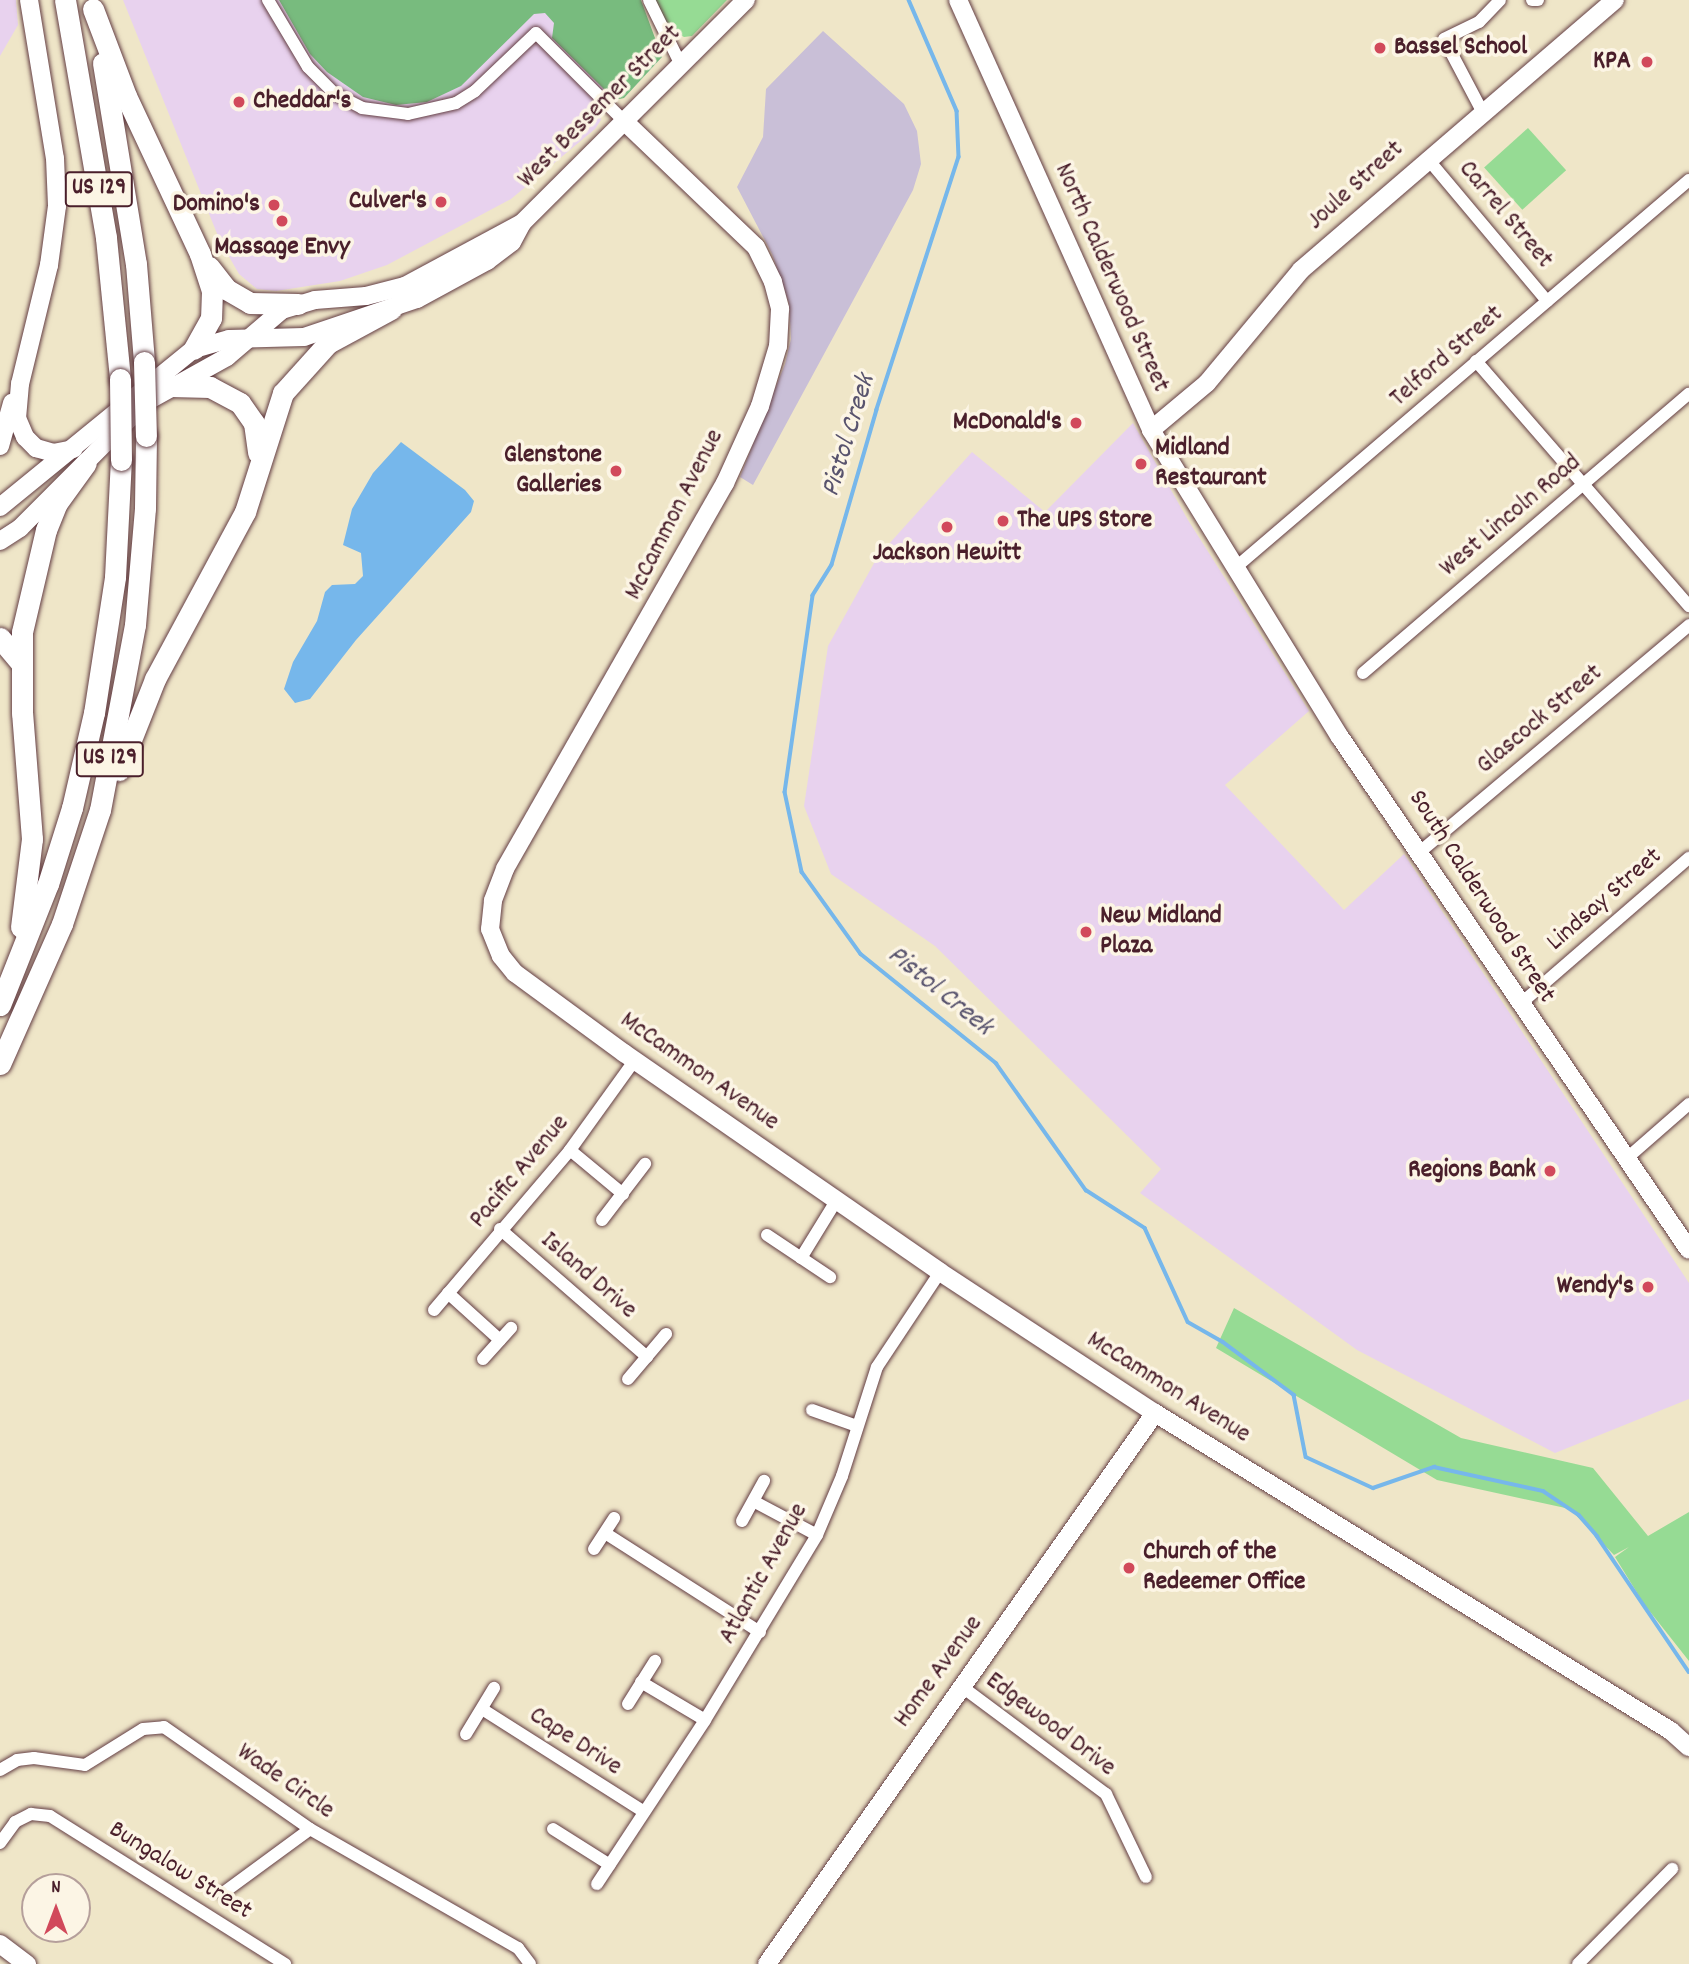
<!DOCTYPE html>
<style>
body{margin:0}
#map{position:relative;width:1689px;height:1964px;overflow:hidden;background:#efe6c8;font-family:Dekko,sans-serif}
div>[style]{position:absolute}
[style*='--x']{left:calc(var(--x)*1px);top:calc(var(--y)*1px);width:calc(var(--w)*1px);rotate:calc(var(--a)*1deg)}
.built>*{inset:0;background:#e8d2ee}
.industrial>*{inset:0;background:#c9bfd7}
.green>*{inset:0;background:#96db94;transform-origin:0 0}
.forest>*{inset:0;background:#78bb7e}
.water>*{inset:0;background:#76b7eb}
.stream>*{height:3.5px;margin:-1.75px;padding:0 1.75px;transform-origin:1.75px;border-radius:1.75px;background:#76b7eb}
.roads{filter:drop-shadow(0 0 2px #633d43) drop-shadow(0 0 2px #633d43)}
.street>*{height:12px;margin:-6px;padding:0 6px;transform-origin:6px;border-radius:6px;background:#fff}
.secondary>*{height:18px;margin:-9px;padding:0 9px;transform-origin:9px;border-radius:9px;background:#fff}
.highway>*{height:21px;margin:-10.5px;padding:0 10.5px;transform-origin:10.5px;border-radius:10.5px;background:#fff}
.bridges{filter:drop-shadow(0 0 2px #633d43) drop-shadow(0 0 2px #633d43)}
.highway-bridge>*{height:21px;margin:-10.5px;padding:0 10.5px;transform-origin:10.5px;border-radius:10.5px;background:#fff}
.dots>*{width:19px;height:19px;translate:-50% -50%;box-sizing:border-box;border:4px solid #fcf5e5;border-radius:50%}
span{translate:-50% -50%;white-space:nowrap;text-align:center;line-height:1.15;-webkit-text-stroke:7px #fcf5e5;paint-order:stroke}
.shield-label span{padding:2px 5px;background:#fcf5e5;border:2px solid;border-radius:5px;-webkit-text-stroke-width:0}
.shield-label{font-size:24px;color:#4a1f2b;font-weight:700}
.poi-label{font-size:26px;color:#4a1f2b;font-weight:700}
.left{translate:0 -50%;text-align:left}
.right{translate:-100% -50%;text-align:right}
.street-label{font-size:26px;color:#4a1f2b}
.water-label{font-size:28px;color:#59546e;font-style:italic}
.north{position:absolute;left:21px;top:1873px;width:70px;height:70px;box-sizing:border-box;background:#fcf5e5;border:2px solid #b59f9b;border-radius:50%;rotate:0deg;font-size:19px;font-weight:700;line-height:28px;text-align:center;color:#4a1f2b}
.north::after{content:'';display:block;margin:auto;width:24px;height:32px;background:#d1495b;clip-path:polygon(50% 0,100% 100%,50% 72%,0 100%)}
</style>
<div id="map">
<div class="built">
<i style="clip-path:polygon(0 0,16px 0,18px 25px,0 56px)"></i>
<i style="clip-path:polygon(123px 0,639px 0,662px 57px,624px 98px,611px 98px,599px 112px,601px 120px,595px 129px,511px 199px,387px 265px,340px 281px,276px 291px,257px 289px,239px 274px,220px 241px)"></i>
<i style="clip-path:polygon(1133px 423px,1188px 520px,1309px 711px,1225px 785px,1344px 910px,1404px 854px,1689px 1283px,1689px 1399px,1555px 1453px,1357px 1350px,1140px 1193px,1161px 1169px,935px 946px,831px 874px,804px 806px,828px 646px,878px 556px,972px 452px,1045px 512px)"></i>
</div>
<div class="industrial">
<i style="clip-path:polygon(823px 31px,904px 104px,917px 131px,921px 164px,913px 190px,753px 485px,740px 477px,785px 364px,791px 339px,789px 303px,772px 254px,737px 187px,763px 137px,766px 89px)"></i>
</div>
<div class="green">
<i style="clip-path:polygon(653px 0,727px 0,692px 36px,684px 37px,668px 28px)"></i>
<i style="left:1528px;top:128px;width:57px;height:59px;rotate:48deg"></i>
<i style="clip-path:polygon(1234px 1308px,1461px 1438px,1593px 1468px,1648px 1536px,1689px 1512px,1689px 1661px,1644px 1604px,1615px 1557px,1629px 1547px,1614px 1555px,1570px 1509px,1437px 1480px,1216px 1348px)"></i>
</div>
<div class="forest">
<i style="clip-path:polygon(279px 0,641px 0,662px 57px,624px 98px,615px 100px,552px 38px,554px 23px,545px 13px,534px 14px,461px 86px,427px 102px,396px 105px,363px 97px,327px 72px,310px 54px)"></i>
</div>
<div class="water">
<i style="clip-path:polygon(401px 442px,465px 490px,474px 501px,471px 512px,356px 640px,310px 699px,295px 703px,284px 689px,293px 662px,317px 621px,325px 592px,332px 585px,355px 584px,363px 576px,361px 553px,343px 545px,352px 509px,373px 473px)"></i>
</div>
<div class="stream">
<i style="--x:909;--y:0;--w:121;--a:66.6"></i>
<i style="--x:957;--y:111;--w:46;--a:87.5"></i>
<i style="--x:959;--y:157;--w:266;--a:108"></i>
<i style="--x:877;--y:410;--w:161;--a:106.2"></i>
<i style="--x:832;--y:565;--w:36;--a:122"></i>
<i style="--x:813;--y:596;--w:198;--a:98.1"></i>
<i style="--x:785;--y:792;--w:82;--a:78"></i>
<i style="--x:802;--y:872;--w:101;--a:54.3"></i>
<i style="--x:861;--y:954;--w:174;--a:38.9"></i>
<i style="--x:996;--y:1063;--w:156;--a:54.7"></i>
<i style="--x:1086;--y:1190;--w:70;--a:32.8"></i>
<i style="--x:1145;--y:1228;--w:103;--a:65.4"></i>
<i style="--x:1188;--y:1322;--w:40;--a:29.7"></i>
<i style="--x:1223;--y:1342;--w:89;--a:36.7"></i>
<i style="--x:1294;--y:1395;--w:63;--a:79"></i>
<i style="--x:1306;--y:1457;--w:74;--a:24.8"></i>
<i style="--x:1373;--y:1488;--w:65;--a:-19"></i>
<i style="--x:1434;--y:1467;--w:112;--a:12.4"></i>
<i style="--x:1543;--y:1491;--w:43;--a:33.7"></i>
<i style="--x:1579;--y:1515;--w:28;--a:49"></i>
<i style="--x:1597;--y:1536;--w:164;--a:55.9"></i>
</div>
<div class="roads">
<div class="street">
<i style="--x:268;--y:0;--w:78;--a:59.2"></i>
<i style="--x:308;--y:67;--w:38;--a:45"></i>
<i style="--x:335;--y:94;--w:30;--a:27"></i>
<i style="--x:362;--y:108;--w:46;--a:7.4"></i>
<i style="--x:408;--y:114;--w:49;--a:-12.9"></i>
<i style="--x:456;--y:103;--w:22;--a:-32"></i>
<i style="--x:475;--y:91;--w:84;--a:-43.6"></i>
<i style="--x:536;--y:33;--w:124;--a:45"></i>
<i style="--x:649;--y:0;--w:70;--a:63.8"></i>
<i style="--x:1532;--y:0;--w:6;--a:0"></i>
<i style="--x:1482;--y:111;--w:81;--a:-117.8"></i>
<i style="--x:1444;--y:39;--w:39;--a:-26"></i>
<i style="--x:1479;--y:22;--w:30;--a:-46"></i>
<i style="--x:1427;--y:158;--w:187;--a:50"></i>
<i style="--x:1476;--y:361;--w:325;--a:49"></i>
<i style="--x:1235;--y:568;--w:597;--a:-40.52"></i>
<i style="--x:1363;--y:673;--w:429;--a:-40.6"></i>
<i style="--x:1421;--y:851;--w:351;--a:-40.1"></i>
<i style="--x:1519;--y:1005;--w:225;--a:-40.9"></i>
<i style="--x:570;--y:1150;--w:69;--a:39.7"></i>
<i style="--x:1626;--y:1159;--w:84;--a:-41.1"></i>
<i style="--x:602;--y:1220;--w:71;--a:-52.5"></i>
<i style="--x:500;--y:1229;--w:195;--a:41"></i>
<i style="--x:767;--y:1235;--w:76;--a:33.7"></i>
<i style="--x:801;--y:1258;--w:67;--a:-58.4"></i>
<i style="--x:448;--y:1293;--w:70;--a:42.1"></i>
<i style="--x:434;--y:1310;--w:210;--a:-49.6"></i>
<i style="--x:570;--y:1150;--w:111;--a:-54.2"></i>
<i style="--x:483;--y:1359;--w:42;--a:-47.9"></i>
<i style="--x:628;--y:1379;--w:59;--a:-49.8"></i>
<i style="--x:812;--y:1410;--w:48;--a:19.6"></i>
<i style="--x:755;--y:1502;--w:70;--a:28"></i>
<i style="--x:742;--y:1521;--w:46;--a:-61.2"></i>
<i style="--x:605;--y:1533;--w:184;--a:32.6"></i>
<i style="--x:594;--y:1549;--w:37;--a:-57"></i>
<i style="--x:641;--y:1682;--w:74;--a:30.7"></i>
<i style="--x:961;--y:1686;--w:181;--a:36.7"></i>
<i style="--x:1106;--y:1794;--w:92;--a:64.3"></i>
<i style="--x:628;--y:1704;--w:51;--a:-57.9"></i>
<i style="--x:482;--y:1709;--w:192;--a:32.4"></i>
<i style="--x:466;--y:1734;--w:54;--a:-58.7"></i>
<i style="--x:0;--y:1770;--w:20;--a:-30"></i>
<i style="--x:17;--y:1760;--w:17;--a:-7"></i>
<i style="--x:34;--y:1758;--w:51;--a:7.8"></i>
<i style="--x:85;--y:1765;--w:68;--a:-31.8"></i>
<i style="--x:143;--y:1729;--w:21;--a:-5"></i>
<i style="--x:164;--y:1727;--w:178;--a:34.9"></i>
<i style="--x:310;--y:1829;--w:240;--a:29.8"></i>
<i style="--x:518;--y:1948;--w:20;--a:53"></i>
<i style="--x:553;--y:1829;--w:67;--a:32.3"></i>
<i style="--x:0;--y:1843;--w:26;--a:-54"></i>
<i style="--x:15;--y:1822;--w:18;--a:-27"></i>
<i style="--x:31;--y:1814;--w:19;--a:6"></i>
<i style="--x:50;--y:1816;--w:278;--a:32.2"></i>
<i style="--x:597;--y:1884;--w:196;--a:-56.6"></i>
<i style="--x:705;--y:1720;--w:216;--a:-58.8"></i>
<i style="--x:817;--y:1535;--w:64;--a:-67"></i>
<i style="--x:842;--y:1476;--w:114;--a:-72.2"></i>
<i style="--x:877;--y:1367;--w:114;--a:-56.4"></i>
<i style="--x:223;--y:1893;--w:108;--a:-36.3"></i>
<i style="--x:1578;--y:1964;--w:134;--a:-45.3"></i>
</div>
<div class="secondary">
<i style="--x:29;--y:0;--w:160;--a:80.7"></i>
<i style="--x:55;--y:158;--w:48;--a:87.6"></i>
<i style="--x:57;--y:206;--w:60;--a:97.7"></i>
<i style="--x:49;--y:265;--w:122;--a:103.7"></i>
<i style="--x:20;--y:384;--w:34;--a:95"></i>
<i style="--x:17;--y:418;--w:21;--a:67"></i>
<i style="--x:25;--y:437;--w:16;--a:45"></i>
<i style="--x:36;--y:448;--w:18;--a:16"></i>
<i style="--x:53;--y:453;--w:21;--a:-11"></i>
<i style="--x:958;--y:0;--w:471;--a:65.8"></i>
<i style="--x:1151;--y:430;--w:361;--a:58.4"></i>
<i style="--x:1340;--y:737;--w:620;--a:55.77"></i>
<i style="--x:624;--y:121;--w:182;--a:43.7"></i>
<i style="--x:756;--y:247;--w:39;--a:64"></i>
<i style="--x:773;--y:282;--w:28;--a:75"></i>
<i style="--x:780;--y:309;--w:37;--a:93"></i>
<i style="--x:778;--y:346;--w:63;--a:106.7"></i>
<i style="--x:760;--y:406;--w:85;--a:114.4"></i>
<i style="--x:725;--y:483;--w:444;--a:119.7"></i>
<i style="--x:505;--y:869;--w:34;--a:111"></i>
<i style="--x:493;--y:901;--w:28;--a:96"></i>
<i style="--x:490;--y:929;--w:29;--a:68"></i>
<i style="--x:501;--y:956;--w:22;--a:51"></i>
<i style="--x:515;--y:973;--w:135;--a:36.3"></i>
<i style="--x:624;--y:1053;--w:384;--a:34.7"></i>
<i style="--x:940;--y:1272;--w:257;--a:33.3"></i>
<i style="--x:1155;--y:1413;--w:606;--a:31.64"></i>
<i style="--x:1671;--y:1731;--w:24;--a:42"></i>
<i style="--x:1151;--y:430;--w:73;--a:-40"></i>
<i style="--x:1207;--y:383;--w:147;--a:-50.2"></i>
<i style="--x:1301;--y:270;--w:414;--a:-40.7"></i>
<i style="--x:0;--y:446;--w:45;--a:-74.4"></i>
<i style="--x:0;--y:507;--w:250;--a:-39.2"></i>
<i style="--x:194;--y:349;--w:36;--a:-16"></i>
<i style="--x:229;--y:339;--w:75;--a:-1.5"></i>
<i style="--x:304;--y:337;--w:119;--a:-18.6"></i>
<i style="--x:417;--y:299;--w:80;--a:-28.5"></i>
<i style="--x:487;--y:261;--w:31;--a:-37"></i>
<i style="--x:512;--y:242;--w:21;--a:-62"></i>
<i style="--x:522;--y:223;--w:316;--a:-44.9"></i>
<i style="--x:0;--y:541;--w:24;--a:-33"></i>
<i style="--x:20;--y:528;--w:178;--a:-45"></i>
<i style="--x:146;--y:402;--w:93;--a:-29.1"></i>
<i style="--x:227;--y:357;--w:72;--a:-40.5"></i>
<i style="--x:282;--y:310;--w:34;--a:-17"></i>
<i style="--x:315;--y:300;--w:51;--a:-4.5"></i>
<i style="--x:366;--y:296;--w:40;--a:-14.4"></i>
<i style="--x:405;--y:286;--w:133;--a:-28.3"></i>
<i style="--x:0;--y:1944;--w:34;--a:37"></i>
<i style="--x:767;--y:1964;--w:674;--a:-54.85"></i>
</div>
<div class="highway">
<i style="--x:65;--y:0;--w:242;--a:80.2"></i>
<i style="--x:106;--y:238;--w:142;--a:84.3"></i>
<i style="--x:93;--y:9;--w:93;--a:69.2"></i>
<i style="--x:126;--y:96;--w:174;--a:64.9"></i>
<i style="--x:200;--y:254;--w:39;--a:72"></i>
<i style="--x:212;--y:291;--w:27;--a:92"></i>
<i style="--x:211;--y:318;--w:35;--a:119"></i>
<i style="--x:103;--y:63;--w:204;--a:80.7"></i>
<i style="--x:136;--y:264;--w:98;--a:85.3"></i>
<i style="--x:209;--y:267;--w:28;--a:52"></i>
<i style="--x:226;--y:289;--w:28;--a:30"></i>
<i style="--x:250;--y:303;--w:48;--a:1.2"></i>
<i style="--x:170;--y:386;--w:40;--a:1.4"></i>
<i style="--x:210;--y:387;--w:34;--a:28"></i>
<i style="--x:240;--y:403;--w:24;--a:55"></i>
<i style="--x:254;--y:423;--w:30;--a:82"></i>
<i style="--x:0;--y:638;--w:33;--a:50"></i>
<i style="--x:119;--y:770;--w:98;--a:-68.4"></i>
<i style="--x:155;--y:679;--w:190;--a:-61.7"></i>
<i style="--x:245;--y:512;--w:125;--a:-72.3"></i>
<i style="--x:283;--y:393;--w:67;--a:-48"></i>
<i style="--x:328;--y:343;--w:72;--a:-28.4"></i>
<i style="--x:21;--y:927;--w:89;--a:-82.9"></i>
<i style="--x:32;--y:839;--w:126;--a:-94.5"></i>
<i style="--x:22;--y:713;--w:81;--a:-90"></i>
<i style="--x:22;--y:632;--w:105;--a:-76.8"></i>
<i style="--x:46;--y:530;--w:29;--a:-68"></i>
<i style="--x:57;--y:503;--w:49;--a:-54.1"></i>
<i style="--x:0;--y:1005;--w:130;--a:-68.4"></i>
<i style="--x:48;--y:884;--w:80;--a:-72.5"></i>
<i style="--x:72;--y:808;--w:98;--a:-77"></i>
<i style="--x:94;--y:713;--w:138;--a:-81.2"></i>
<i style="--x:115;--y:577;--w:117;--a:-87.1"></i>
<i style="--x:0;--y:1064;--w:153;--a:-66.1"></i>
<i style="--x:62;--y:924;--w:120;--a:-71.6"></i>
<i style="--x:100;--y:810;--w:188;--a:-79.3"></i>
<i style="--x:135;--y:625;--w:117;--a:-85.1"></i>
<i style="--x:145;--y:508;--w:72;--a:-89.2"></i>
</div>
</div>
<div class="bridges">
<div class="highway-bridge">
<i style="--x:144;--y:362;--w:74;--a:88.5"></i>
<i style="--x:120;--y:379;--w:81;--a:89.3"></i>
</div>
</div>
<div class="dots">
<i style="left:1380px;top:48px;background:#d1495b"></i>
<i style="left:1647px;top:62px;background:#d1495b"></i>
<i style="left:239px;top:102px;background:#d1495b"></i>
<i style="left:441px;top:202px;background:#d1495b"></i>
<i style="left:274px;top:205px;background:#d1495b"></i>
<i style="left:282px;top:221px;background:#d1495b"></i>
<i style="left:1076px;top:423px;background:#d1495b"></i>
<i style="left:1141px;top:464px;background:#d1495b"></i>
<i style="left:616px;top:471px;background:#d1495b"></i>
<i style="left:1003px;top:521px;background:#d1495b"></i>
<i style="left:947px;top:527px;background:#d1495b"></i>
<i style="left:1086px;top:932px;background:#d1495b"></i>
<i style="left:1550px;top:1171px;background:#d1495b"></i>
<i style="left:1648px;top:1287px;background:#d1495b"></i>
<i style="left:1129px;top:1568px;background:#d1495b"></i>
</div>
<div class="shield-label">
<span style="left:99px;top:189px">US 129</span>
<span style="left:110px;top:759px">US 129</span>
</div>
<div class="poi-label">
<span class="left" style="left:1394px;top:48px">Bassel School</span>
<span class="right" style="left:1631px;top:62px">KPA</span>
<span class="left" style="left:253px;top:102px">Cheddar's</span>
<span class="right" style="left:427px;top:202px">Culver's</span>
<span class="right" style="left:260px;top:205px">Domino's</span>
<span style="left:282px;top:248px">Massage Envy</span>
<span class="right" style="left:1062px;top:423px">McDonald's</span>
<span class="left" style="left:1155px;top:464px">Midland<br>Restaurant</span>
<span class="right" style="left:602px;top:471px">Glenstone<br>Galleries</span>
<span class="left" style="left:1017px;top:521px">The UPS Store</span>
<span style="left:947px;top:554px">Jackson Hewitt</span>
<span class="left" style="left:1100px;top:932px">New Midland<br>Plaza</span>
<span class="right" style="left:1536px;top:1171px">Regions Bank</span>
<span class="right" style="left:1634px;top:1287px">Wendy's</span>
<span class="left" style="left:1143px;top:1568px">Church of the<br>Redeemer Office</span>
</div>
<div class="street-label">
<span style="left:600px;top:107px;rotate:-45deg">West Bessemer Street</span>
<span style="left:1356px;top:186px;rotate:-42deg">Joule Street</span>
<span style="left:1505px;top:215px;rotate:50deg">Carrel Street</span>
<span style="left:1111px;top:278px;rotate:66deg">North Calderwood Street</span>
<span style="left:1447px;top:357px;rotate:-41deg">Telford Street</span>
<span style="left:675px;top:515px;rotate:-63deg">McCammon Avenue</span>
<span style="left:1511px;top:516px;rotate:-40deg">West Lincoln Road</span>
<span style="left:1540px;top:720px;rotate:-40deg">Glascock Street</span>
<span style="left:1481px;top:897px;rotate:57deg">South Calderwood Street</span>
<span style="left:1605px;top:900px;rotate:-41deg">Lindsay Street</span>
<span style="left:699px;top:1072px;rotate:35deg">McCammon Avenue</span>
<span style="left:520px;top:1172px;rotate:-50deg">Pacific Avenue</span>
<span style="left:588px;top:1276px;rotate:41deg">Island Drive</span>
<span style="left:1168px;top:1388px;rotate:32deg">McCammon Avenue</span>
<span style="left:764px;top:1574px;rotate:-61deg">Atlantic Avenue</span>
<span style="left:939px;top:1672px;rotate:-54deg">Home Avenue</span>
<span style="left:1050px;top:1725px;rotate:37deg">Edgewood Drive</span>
<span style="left:575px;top:1742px;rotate:33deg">Cape Drive</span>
<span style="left:285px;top:1782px;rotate:35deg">Wade Circle</span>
<span style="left:180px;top:1871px;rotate:32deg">Bungalow Street</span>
</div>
<div class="water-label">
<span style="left:850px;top:436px;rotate:-73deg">Pistol Creek</span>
<span style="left:939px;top:992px;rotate:39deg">Pistol Creek</span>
</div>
<div class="north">N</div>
</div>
